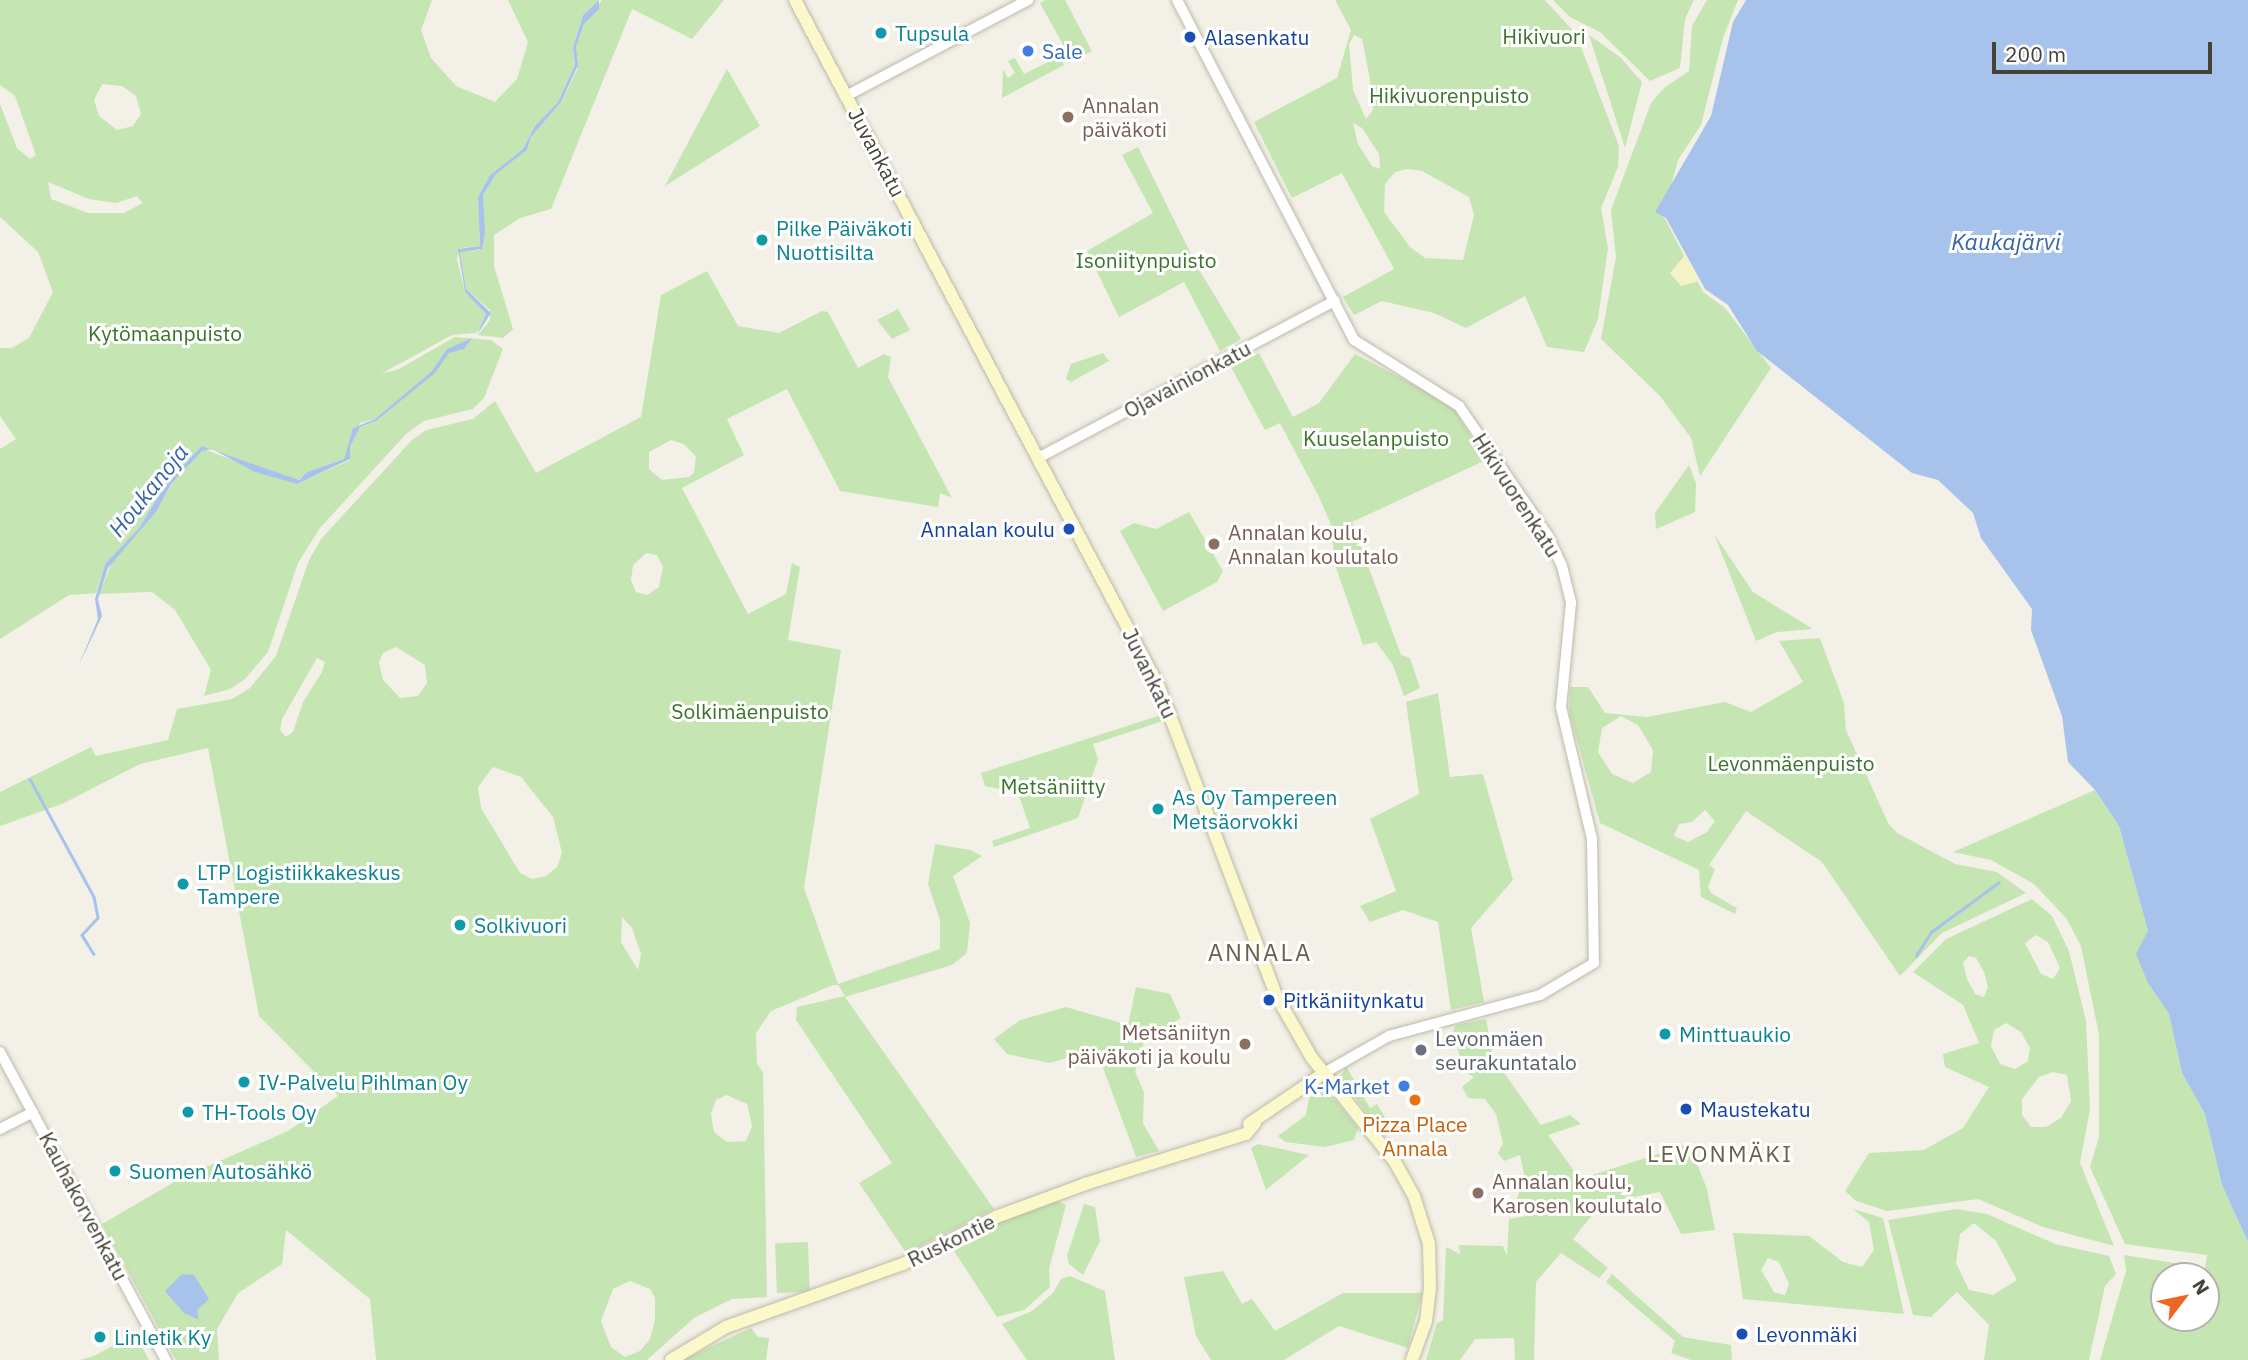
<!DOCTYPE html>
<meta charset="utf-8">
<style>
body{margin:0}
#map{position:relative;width:2248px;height:1360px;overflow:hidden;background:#f3f1e7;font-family:"IBM Plex Sans",sans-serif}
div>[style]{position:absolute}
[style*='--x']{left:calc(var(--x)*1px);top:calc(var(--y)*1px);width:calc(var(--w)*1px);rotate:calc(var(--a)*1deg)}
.green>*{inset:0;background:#c5e5b2;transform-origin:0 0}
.sand>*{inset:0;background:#f5f3c5}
.water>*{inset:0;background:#a7c3ec}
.stream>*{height:2.5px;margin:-1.25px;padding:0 1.25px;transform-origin:1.25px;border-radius:1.25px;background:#a7c3ec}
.roads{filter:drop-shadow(0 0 2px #bebaaa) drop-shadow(0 0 2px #bebaaa)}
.tertiary>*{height:10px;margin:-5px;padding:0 5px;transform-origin:5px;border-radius:5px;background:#fff}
.secondary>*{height:12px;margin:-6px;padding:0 6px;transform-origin:6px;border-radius:6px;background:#fbf8c9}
.dots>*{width:19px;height:19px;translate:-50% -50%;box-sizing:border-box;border:4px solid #fff;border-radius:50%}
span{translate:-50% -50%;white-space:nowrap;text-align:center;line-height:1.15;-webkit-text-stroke:6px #fff;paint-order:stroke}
.culture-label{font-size:21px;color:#0d838f}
.left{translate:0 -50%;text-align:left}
.park-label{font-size:21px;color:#3b742d}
.transit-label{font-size:21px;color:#164399}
.right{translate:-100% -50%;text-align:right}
.shop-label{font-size:21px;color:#366cbe}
.education-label{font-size:21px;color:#785e54}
.street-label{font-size:21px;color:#454237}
.worship-label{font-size:21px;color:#5b616d}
.food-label{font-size:21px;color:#c56008}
.water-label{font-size:23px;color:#3665ab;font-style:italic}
.neighbourhood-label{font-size:23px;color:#67624e;letter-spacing:2px}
.quarter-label{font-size:24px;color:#67624e;letter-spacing:2px}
.north{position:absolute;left:2150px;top:1262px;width:70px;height:70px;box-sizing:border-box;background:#fff;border:2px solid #b5b3af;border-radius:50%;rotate:58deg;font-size:19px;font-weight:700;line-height:28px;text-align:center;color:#454237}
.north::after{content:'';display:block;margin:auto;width:24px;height:32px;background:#ed6624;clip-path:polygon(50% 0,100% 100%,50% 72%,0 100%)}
.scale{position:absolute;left:1992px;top:42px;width:220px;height:32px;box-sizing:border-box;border:4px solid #454237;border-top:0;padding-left:9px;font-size:21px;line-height:24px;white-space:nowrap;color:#454237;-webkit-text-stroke:5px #fff;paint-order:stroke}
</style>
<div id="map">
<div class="green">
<i style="clip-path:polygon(evenodd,0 0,432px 0,421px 30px,431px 58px,456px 86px,495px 102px,517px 79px,528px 42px,508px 0,599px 0,583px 15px,573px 48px,575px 65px,558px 102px,535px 126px,523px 149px,490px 175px,478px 197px,480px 246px,460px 248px,457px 259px,465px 292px,486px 314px,482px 326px,476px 333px,452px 335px,381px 374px,399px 369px,455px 337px,491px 340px,503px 349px,484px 398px,473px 409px,424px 421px,406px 434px,320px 528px,298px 563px,268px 652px,245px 679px,230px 689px,204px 696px,211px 670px,175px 610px,152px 592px,99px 594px,112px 562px,156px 512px,171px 484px,203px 449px,297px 484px,350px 460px,350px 447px,360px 427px,376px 421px,417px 387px,449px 353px,469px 345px,449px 348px,432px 371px,375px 419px,360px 423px,344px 459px,307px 472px,298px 480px,202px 446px,167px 482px,139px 528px,105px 564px,96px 593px,69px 595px,0 639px,0 449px,16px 439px,0 416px,0 348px,12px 348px,29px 338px,53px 292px,38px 252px,0 217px,0 104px,17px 148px,30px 159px,36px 155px,15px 96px,0 85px,0 0,102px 84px,122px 86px,136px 96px,141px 114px,133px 126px,117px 130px,99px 116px,94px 100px,102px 84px,0 0,48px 182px,89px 199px,116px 203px,137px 196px,143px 203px,124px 213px,88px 213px,51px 199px,48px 182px)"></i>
<i style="clip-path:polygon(602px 0,724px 0,692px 39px,632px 9px,551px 209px,520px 218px,494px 235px,494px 266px,513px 329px,503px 338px,478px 335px,490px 320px,490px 310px,466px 289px,460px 251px,480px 250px,483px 195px,496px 174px,527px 150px,531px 137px,561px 102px,577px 70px,576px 47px,584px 24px)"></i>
<i style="clip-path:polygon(1045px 0,1065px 0,1092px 51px,1072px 61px,1040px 3px)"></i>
<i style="clip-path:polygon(evenodd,1335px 0,1545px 0,1576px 34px,1619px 146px,1618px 167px,1601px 208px,1608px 248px,1598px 319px,1584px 352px,1547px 347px,1525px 296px,1466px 328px,1434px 313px,1382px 301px,1354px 315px,1343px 297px,1394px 269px,1342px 173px,1292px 198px,1254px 122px,1337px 78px,1351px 30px,1335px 0,1354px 35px,1362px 39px,1370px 79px,1373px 110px,1366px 119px,1353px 90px,1349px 44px,1354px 35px,1335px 0,1353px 123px,1362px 128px,1379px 154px,1380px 169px,1372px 166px,1358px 144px,1353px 123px,1335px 0,1407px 169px,1422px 171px,1469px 197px,1474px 215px,1463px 260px,1425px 258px,1410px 247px,1384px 212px,1385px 184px,1395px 172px,1407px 169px)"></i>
<i style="clip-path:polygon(1553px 0,1694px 0,1685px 19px,1680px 68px,1650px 81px,1600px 32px,1570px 17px)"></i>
<i style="clip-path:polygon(1707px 0,1738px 0,1723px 38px,1701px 125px,1678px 160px,1663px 215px,1703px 292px,1725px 308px,1771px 368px,1700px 476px,1691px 438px,1660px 396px,1601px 339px,1616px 257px,1611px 210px,1651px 103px,1665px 87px,1689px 71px,1692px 26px)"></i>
<i style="clip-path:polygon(1589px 35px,1620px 57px,1642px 82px,1625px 148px)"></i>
<i style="clip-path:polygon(1060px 56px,1064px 65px,1002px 98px,1003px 69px,1008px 78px,1015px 73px,1008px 61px,1015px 58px,1024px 74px)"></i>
<i style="clip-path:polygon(727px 69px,760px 126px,665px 186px)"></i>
<i style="clip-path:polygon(1138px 147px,1198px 268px,1241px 339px,1220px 351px,1184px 282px,1119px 317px,1087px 251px,1153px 213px,1122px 155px)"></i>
<i style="clip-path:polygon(evenodd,707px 271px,738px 326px,779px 333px,822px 311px,828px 312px,858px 368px,884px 354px,891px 357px,888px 377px,952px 498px,940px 493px,938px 507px,840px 491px,787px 389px,727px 419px,744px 455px,682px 488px,748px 614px,786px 594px,792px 563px,800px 567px,788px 640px,841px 650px,804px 888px,838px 984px,940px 949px,940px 920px,928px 884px,935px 844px,970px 850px,982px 856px,953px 876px,970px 923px,967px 953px,952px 965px,845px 997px,994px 1209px,906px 1253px,859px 1183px,892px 1163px,796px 1020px,797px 1007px,845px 996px,838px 985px,833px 985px,771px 1011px,756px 1033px,757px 1064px,763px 1072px,767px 1297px,732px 1299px,694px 1318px,647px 1360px,376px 1360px,370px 1299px,286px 1230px,282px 1264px,238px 1293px,217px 1329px,219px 1360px,176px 1360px,102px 1224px,181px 1178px,288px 1131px,338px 1096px,259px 1016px,208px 748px,140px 764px,62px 804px,0 826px,0 792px,91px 747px,96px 756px,168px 740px,177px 709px,232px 699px,250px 688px,276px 656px,309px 560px,321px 539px,412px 440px,426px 430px,473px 419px,495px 401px,536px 473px,641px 417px,661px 295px,707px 271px,671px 440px,684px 444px,696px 457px,694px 473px,689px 477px,662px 480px,649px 469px,649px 452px,671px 440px,707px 271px,646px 553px,657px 555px,663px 567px,659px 587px,647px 595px,636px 592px,631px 580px,633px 565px,646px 553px,707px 271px,396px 647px,425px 665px,427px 683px,418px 696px,400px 698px,383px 680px,379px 662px,383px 653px,396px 647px,707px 271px,317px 658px,325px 662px,322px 672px,303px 702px,293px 732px,286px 737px,280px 730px,282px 719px,317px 658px,707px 271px,493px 767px,521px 777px,553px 817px,562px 853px,557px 867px,546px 876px,532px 879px,520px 873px,481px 808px,478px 787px,493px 767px,707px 271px,622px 917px,632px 928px,641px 954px,638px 970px,621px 942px,622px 917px,707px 271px,727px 1095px,747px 1104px,752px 1126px,746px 1141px,727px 1142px,714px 1132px,711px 1114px,716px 1100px,727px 1095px,707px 271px,630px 1281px,650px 1289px,655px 1298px,655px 1320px,650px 1339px,640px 1351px,625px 1357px,611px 1347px,601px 1321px,613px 1289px,630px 1281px)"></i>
<i style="clip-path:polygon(898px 309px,910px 330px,892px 339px,877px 320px)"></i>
<i style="clip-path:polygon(1103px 353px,1109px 361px,1071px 382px,1066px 379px,1071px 364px)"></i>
<i style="clip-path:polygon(1259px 353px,1293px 417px,1319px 403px,1355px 354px,1451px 404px,1486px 460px,1352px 522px,1401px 655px,1410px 658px,1420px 688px,1404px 696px,1393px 665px,1376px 642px,1363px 645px,1333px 559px,1333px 529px,1318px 495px,1280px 423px,1265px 430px,1231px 367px)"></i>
<i style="clip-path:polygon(1689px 465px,1696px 483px,1695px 512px,1656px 529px,1655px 513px)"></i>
<i style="clip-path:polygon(1189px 512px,1223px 571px,1217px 582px,1163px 611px,1120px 531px,1134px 523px,1156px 529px)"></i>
<i style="clip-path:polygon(1714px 534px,1753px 592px,1813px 629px,1777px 632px,1756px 641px)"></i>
<i style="clip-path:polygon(evenodd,1820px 638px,1844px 703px,1846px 730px,1888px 823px,1897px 833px,1955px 864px,1997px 872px,2026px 893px,1942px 933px,1900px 976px,1822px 862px,1746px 811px,1709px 865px,1715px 869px,1708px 887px,1711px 893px,1737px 908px,1735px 914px,1701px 897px,1699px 870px,1600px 823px,1569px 711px,1570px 687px,1588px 687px,1605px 713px,1647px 717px,1725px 702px,1751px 712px,1803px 682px,1779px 641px,1820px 638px,1621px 716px,1638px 725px,1653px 750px,1651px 772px,1633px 783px,1612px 774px,1598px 752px,1602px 728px,1621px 716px,1820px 638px,1705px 810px,1715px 821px,1707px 832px,1688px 842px,1674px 836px,1679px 824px,1692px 822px,1705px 810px)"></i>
<i style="clip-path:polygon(1438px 693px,1450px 777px,1483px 774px,1513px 880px,1471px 928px,1484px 1002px,1451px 1010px,1438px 922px,1403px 910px,1370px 922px,1360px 906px,1396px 891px,1370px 819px,1419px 794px,1406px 702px)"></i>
<i style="clip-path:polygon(1161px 715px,1163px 721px,1093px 744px,1098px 759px,1078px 818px,994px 847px,992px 841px,1030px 828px,1018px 793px,985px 786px,981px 773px)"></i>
<i style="clip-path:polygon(evenodd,2095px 790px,2119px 826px,2148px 931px,2148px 983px,2169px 1014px,2182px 1073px,2205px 1114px,2222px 1185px,2248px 1242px,2248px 1360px,2100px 1360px,2126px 1271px,2124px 1255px,2205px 1268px,2207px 1255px,2125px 1244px,2090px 1167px,2099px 1137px,2099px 1035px,2081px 946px,2066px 918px,2034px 884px,1991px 860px,1953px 852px,2095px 790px,2164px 1276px,2206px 1276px,2206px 1318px,2164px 1318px,2164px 1276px)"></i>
<i style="clip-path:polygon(evenodd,2032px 899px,2052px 916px,2069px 951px,2086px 1021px,2090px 1109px,2080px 1163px,2114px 1246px,2043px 1227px,1978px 1199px,1887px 1211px,1856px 1201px,1845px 1191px,1869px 1153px,1924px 1150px,1963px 1128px,1989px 1087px,1945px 1067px,1943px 1054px,1979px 1043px,1963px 1005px,1913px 972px,1946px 939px,2032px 899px,2036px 935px,2048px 942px,2060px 968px,2053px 979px,2041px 974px,2025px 943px,2036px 935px,2032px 899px,1969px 956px,1976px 958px,1984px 972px,1988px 987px,1984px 997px,1975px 994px,1967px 979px,1963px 963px,1969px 956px,2032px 899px,2006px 1023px,2021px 1032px,2030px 1048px,2028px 1061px,2015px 1069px,2000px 1064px,1991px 1046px,1994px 1030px,2006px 1023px,2032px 899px,2053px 1072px,2067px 1075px,2071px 1101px,2061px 1118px,2046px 1127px,2031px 1127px,2022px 1115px,2022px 1099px,2039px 1077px,2053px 1072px)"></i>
<i style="clip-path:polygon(1136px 987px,1170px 994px,1181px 1018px,1159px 1031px,1148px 1029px,1135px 1072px,1144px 1092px,1143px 1123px,1159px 1151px,1136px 1157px,1096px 1049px,1050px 1063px,1007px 1054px,994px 1039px,1020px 1020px,1066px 1007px,1128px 1025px)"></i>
<i style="clip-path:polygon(1486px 1019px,1493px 1057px,1541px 1125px,1570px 1115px,1581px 1124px,1548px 1135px,1580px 1179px,1689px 1144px,1707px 1189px,1715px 1230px,1681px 1234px,1660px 1192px,1602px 1203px,1573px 1239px,1608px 1268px,1599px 1278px,1561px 1253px,1536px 1282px,1534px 1360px,1515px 1360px,1514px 1338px,1475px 1339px,1460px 1360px,1426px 1360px,1437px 1323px,1443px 1320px,1446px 1247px,1460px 1254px,1459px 1245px,1503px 1246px,1507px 1256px,1509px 1219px,1531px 1215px,1531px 1209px,1517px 1199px,1524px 1174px,1520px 1155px,1504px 1161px,1498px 1153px,1503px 1143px,1496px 1114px,1485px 1099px,1468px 1098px,1462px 1087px,1474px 1077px,1464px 1072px,1453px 1031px,1456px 1025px)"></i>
<i style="clip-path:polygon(1346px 1066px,1370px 1108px,1377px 1104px,1387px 1121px,1380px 1125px,1373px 1121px,1340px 1078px)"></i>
<i style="clip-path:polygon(1325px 1088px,1358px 1128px,1354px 1140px,1325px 1147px,1285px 1142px,1278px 1136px,1306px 1115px,1309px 1097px)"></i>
<i style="clip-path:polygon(1258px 1144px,1309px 1155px,1266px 1190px,1251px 1148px)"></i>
<i style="clip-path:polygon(1056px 1200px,1066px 1205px,1049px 1269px,1050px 1287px,1024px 1310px,997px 1317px,952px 1248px,1002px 1220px)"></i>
<i style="clip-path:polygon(1084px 1204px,1095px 1207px,1100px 1241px,1083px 1275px,1069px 1264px,1067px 1256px)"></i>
<i style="clip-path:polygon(evenodd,1853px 1209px,1883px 1218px,1904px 1314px,1743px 1299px,1733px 1233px,1809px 1236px,1843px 1262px,1862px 1267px,1874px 1250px,1869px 1222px,1853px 1209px,1768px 1258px,1779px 1262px,1789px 1284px,1785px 1295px,1774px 1292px,1761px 1270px,1768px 1258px)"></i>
<i style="clip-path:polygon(evenodd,1957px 1209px,1987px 1214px,2055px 1244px,2109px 1256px,2116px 1274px,2105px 1286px,2089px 1360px,1984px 1360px,1989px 1325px,1957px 1292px,1931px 1317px,1913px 1315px,1888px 1220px,1957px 1209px,1974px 1223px,1996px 1241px,2017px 1280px,1993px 1295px,1969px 1290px,1956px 1263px,1960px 1234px,1974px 1223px)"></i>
<i style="left:808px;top:1242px;width:50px;height:33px;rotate:88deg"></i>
<i style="clip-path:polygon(1223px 1271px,1242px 1304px,1252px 1299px,1275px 1331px,1343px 1293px,1422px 1293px,1408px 1348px,1339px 1326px,1284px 1360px,1211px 1360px,1196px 1336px,1184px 1277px)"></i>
<i style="clip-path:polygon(1612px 1274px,1683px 1337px,1731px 1345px,1732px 1360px,1691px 1360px,1671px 1353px,1675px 1341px,1606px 1282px)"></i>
<i style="clip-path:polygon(1070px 1276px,1105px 1291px,1115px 1360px,1027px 1360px,1002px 1324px,1032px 1311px,1053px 1293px,1061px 1279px)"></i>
<i style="clip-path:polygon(751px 1328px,758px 1337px,769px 1338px,766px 1360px,682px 1360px)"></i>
<i style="clip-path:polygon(135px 1334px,149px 1360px,80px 1360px,94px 1356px)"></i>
</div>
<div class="sand">
<i style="clip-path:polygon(1685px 255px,1700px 281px,1681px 286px,1670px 273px)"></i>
</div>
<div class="water">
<i style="clip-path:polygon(599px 0,599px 9px,584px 24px,576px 47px,578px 65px,561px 102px,531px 137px,527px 150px,496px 174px,483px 195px,485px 233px,482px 249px,460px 252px,466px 289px,491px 313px,477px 335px,486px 314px,465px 292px,458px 249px,480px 246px,478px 197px,490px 175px,523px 149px,535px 126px,558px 102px,575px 65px,573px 48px,583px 15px)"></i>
<i style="clip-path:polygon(1746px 0,2248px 0,2248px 1242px,2222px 1185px,2205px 1114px,2182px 1073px,2169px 1014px,2148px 983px,2136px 954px,2148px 931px,2119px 826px,2095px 790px,2068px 762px,2062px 716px,2031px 630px,2032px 609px,1981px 538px,1973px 513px,1938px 480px,1912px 473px,1757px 351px,1728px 305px,1705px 289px,1666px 218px,1655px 212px,1711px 116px,1733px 22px)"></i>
<i style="clip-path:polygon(472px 338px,464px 349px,449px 353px,435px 373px,376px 421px,360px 427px,350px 447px,350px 459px,297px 484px,255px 472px,212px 449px,202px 451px,171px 484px,156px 512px,108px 568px,98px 599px,102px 616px,78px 667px,98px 619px,95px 599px,105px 564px,139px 528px,167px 482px,202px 446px,299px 480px,307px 472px,344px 459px,353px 428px,375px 419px,432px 371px,447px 349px)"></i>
<i style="clip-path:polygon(182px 1274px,194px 1275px,209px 1299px,197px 1310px,199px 1320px,184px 1313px,165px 1291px)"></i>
</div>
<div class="stream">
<i style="--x:30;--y:779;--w:134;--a:61.5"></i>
<i style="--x:94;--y:897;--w:21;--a:79"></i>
<i style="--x:98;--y:918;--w:23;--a:133"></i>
<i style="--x:82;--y:935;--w:22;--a:58"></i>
<i style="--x:1916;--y:956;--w:28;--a:-58"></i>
<i style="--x:1931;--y:932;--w:84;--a:-36.3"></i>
</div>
<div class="roads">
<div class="tertiary">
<i style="--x:1177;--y:0;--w:383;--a:62.5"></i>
<i style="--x:1354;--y:340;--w:124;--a:32.2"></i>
<i style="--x:1459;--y:406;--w:158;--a:55.6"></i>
<i style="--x:1548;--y:536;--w:33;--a:65"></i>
<i style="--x:1562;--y:566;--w:38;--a:76"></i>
<i style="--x:1571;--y:603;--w:104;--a:95.5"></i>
<i style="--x:1561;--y:707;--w:136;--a:76.8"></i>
<i style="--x:1592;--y:839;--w:124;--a:89.1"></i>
<i style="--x:1594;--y:963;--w:63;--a:149.3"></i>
<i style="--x:1540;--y:995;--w:156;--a:164.8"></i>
<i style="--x:1389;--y:1036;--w:75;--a:150.4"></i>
<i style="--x:848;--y:95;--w:204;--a:-27.8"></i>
<i style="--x:1038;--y:458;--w:336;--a:-27.9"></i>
<i style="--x:0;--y:1052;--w:350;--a:61.7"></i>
<i style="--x:0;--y:1129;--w:37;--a:-27"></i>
</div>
<div class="secondary">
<i style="--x:795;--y:0;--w:777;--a:62.08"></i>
<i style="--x:1159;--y:687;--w:332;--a:69.2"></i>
<i style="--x:1277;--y:997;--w:70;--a:60.2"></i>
<i style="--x:1312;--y:1058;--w:133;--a:51.4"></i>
<i style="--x:1395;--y:1162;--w:39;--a:61"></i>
<i style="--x:1414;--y:1196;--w:50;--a:72.6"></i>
<i style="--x:1429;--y:1244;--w:44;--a:88.7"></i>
<i style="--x:1430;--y:1288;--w:33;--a:97"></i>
<i style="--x:1426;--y:1321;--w:41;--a:109.7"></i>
<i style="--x:1249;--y:1124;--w:91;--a:-34.2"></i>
<i style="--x:671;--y:1360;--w:64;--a:-31"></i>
<i style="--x:726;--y:1327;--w:188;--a:-19.6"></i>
<i style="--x:903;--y:1264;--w:104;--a:-26.8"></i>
<i style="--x:996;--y:1217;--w:95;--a:-20.3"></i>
<i style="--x:1085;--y:1184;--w:169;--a:-17.3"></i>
<i style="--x:1246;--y:1134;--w:14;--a:-51"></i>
</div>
</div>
<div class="dots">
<i style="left:881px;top:33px;background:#0f9aa8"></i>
<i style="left:1190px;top:37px;background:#1a4fb4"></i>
<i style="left:1028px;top:51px;background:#3f7fe0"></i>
<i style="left:1068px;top:117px;background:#8d6e63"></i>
<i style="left:762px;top:240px;background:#0f9aa8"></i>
<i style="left:1069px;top:529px;background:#1a4fb4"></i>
<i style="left:1214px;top:544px;background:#8d6e63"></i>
<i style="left:1158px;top:809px;background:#0f9aa8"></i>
<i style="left:183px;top:884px;background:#0f9aa8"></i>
<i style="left:460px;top:925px;background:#0f9aa8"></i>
<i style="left:1269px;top:1000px;background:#1a4fb4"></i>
<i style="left:1665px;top:1034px;background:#0f9aa8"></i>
<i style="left:1245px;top:1044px;background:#8d6e63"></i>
<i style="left:1421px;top:1050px;background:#6b7280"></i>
<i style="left:244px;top:1082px;background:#0f9aa8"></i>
<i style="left:1404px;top:1086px;background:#3f7fe0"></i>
<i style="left:1415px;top:1100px;background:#e8710a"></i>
<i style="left:1686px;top:1109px;background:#1a4fb4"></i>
<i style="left:188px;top:1112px;background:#0f9aa8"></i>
<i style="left:115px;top:1171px;background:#0f9aa8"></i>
<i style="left:1478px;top:1193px;background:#8d6e63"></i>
<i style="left:1742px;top:1334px;background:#1a4fb4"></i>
<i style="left:100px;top:1337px;background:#0f9aa8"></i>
</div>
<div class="culture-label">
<span class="left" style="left:895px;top:33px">Tupsula</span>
<span class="left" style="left:776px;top:240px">Pilke Päiväkoti<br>Nuottisilta</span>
<span class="left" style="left:1172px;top:809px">As Oy Tampereen<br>Metsäorvokki</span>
<span class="left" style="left:197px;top:884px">LTP Logistiikkakeskus<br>Tampere</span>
<span class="left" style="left:474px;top:925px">Solkivuori</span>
<span class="left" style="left:1679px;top:1034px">Minttuaukio</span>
<span class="left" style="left:258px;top:1082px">IV-Palvelu Pihlman Oy</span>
<span class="left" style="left:202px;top:1112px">TH-Tools Oy</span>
<span class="left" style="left:129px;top:1171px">Suomen Autosähkö</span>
<span class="left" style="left:114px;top:1337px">Linletik Ky</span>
</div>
<div class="park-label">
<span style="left:1544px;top:36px">Hikivuori</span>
<span style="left:1449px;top:95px">Hikivuorenpuisto</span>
<span style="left:1146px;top:260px">Isoniitynpuisto</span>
<span style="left:165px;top:333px">Kytömaanpuisto</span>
<span style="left:1376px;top:438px">Kuuselanpuisto</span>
<span style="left:750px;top:711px">Solkimäenpuisto</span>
<span style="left:1791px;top:763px">Levonmäenpuisto</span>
<span style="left:1053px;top:786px">Metsäniitty</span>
</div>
<div class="transit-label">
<span class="left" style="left:1204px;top:37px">Alasenkatu</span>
<span class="right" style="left:1055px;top:529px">Annalan koulu</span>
<span class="left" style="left:1283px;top:1000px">Pitkäniitynkatu</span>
<span class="left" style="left:1700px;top:1109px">Maustekatu</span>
<span class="left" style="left:1756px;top:1334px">Levonmäki</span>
</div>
<div class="shop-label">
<span class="left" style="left:1042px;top:51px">Sale</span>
<span class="right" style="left:1390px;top:1086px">K-Market</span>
</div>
<div class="education-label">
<span class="left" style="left:1082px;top:117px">Annalan<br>päiväkoti</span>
<span class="left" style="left:1228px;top:544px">Annalan koulu,<br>Annalan koulutalo</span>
<span class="right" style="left:1231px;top:1044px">Metsäniityn<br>päiväkoti ja koulu</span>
<span class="left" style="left:1492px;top:1193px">Annalan koulu,<br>Karosen koulutalo</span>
</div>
<div class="street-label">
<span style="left:877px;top:152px;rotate:62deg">Juvankatu</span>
<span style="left:1187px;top:379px;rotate:-28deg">Ojavainionkatu</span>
<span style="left:1517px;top:495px;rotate:57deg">Hikivuorenkatu</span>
<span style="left:1150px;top:673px;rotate:64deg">Juvankatu</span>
<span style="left:84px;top:1206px;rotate:62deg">Kauhakorvenkatu</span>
<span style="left:951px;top:1240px;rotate:-26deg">Ruskontie</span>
</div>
<div class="worship-label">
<span class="left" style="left:1435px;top:1050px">Levonmäen<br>seurakuntatalo</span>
</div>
<div class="food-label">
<span style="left:1415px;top:1136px">Pizza Place<br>Annala</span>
</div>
<div class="water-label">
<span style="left:2006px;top:241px">Kaukajärvi</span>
<span style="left:148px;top:490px;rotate:-51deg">Houkanoja</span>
</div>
<div class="neighbourhood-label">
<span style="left:1720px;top:1153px">LEVONMÄKI</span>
</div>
<div class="quarter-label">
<span style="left:1260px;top:953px">ANNALA</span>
</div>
<div class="north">N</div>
<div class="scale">200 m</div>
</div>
